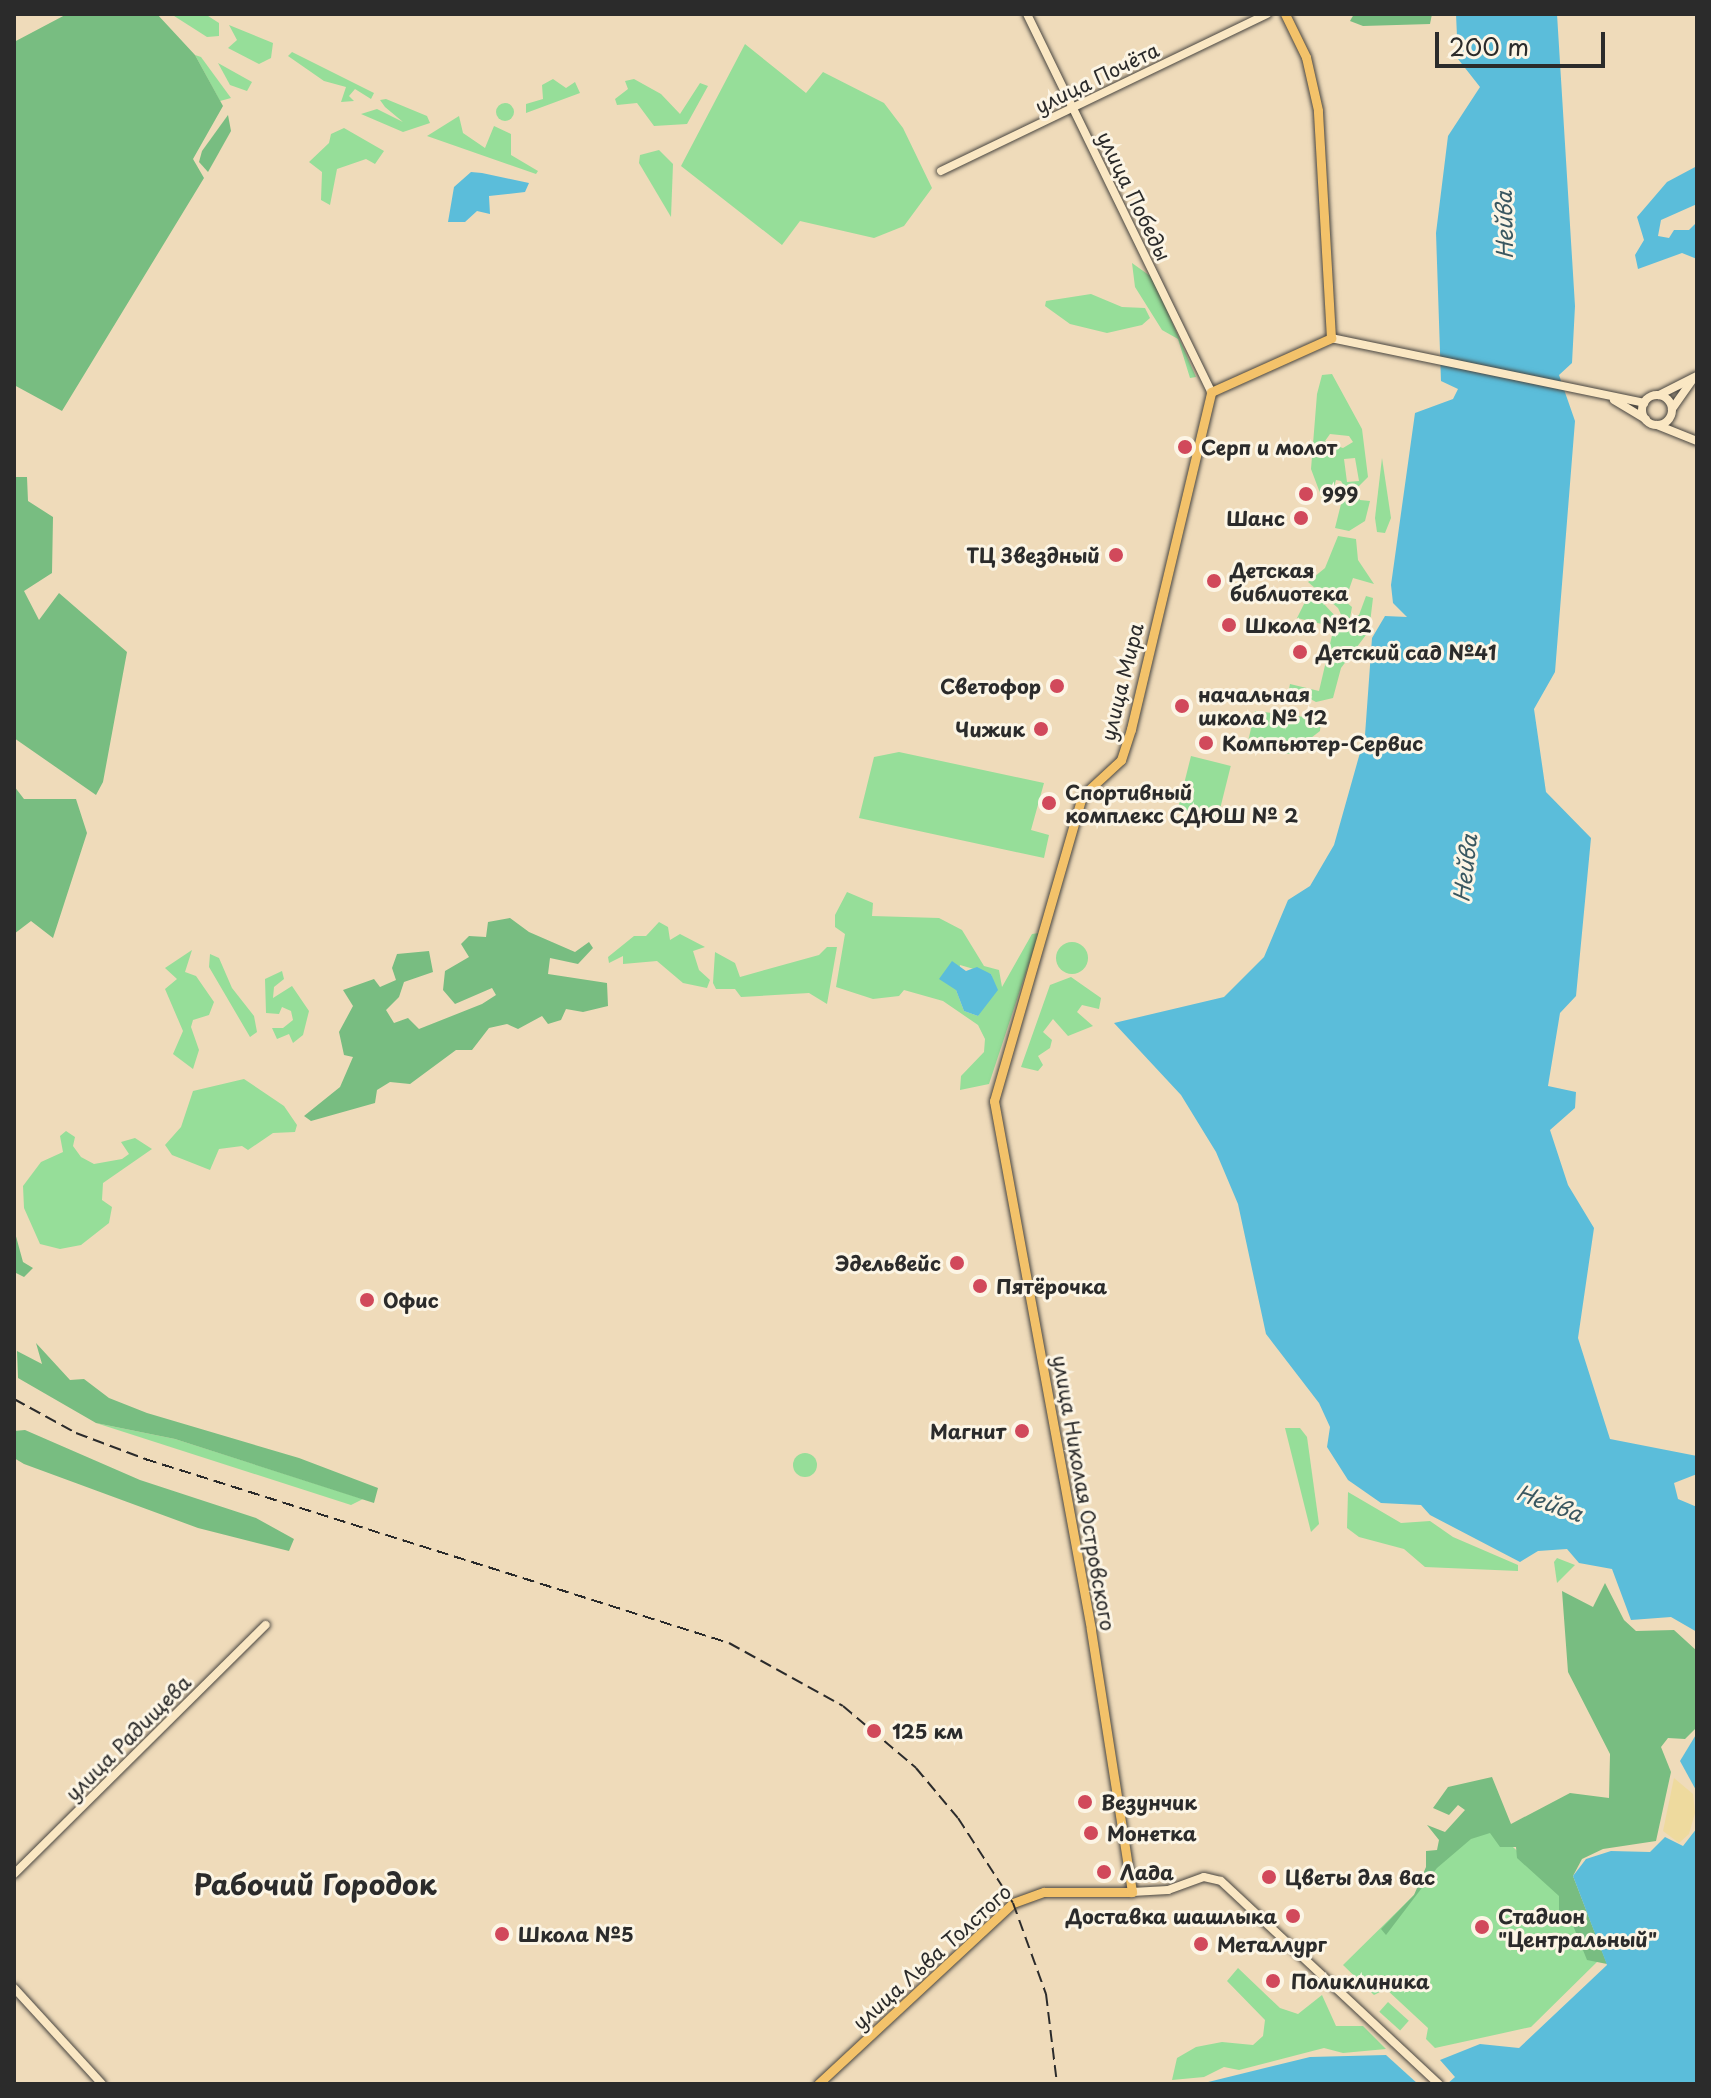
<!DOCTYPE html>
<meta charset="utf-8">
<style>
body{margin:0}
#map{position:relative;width:1711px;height:2098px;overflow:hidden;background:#efdbba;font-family:"Playpen Sans",sans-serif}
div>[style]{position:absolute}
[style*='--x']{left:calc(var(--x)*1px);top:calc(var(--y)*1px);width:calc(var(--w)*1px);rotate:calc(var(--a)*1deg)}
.green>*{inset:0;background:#96de99;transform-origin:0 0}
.round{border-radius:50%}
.forest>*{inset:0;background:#78bd81}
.sand>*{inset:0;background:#eeda9e}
.water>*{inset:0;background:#5bbdda}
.roads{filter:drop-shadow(0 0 2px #484540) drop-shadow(0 0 2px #484540)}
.secondary>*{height:8px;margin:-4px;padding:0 4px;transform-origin:4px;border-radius:4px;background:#fae7c3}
.secondary>.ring{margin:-4px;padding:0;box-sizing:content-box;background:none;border:8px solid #fae7c3;border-radius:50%}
.primary>*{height:9px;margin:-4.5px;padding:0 4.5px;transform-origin:4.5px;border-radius:4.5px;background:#f3c26a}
.rail>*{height:2px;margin-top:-1px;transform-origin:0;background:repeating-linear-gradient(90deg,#2b2b2b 0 12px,transparent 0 18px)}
.dots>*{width:22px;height:22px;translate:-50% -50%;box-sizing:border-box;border:4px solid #fcf5e5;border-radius:50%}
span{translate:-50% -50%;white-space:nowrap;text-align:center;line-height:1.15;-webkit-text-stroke:6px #fcf5e5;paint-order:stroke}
.street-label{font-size:20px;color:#2b2b2b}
.poi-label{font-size:20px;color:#2b2b2b;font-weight:700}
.left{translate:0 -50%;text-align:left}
.right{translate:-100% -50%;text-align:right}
.water-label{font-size:22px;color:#395760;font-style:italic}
.district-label{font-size:28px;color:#2b2b2b;font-weight:700}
.frame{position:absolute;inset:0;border:16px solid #2b2b2b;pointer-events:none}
.scale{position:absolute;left:1435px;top:32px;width:170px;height:36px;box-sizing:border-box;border:4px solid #2b2b2b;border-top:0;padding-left:10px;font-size:24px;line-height:28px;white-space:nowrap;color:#2b2b2b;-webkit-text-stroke:6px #fcf5e5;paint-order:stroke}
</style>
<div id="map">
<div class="green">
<i style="clip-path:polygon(171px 14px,205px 14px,219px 23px,219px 36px,207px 37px)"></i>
<i style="clip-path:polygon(229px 25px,273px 43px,271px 58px,259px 64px,228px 48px,237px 40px)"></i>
<i style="clip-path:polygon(745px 44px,806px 93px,823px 72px,884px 103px,903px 128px,932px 188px,904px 226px,874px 238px,800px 221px,782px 245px,681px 166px)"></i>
<i style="clip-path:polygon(292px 52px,374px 93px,371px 99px,355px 89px,349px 96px,354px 101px,341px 102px,346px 87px,324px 81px,288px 56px)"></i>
<i style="clip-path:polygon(195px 55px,201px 57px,231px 98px,220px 101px)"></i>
<i style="clip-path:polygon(218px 63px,252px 82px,247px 91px,230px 85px)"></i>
<i style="clip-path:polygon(553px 79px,566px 88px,575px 82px,580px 93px,526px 113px,526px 104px,543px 99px,542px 85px)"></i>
<i style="clip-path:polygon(634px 79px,661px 94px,680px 114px,700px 83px,708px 86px,687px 124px,654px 126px,637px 103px,617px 105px,615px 99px,628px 89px,625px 81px)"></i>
<i style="clip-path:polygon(386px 99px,427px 116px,430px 123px,403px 132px,361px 114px,377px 109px,403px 122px,385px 107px,380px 100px)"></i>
<i class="round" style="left:496px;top:103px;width:18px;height:18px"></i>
<i style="clip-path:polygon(459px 116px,463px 133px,485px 148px,494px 126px,511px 134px,511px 155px,538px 171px,536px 174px,427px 136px)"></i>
<i style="clip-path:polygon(344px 128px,384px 151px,375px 164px,366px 159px,337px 169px,330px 205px,321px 200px,322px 172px,309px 162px,329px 143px,331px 134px)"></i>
<i style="clip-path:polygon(659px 150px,673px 164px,671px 217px,639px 163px,640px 155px)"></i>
<i style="clip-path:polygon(1132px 263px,1153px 278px,1196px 377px,1190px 378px,1178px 339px,1162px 330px,1135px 287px)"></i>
<i style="clip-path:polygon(1091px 294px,1122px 307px,1145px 308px,1150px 318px,1142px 325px,1107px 333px,1070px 324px,1045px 306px,1046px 301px)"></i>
<i style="clip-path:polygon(evenodd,1332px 374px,1362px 429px,1368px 477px,1355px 490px,1360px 500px,1370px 501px,1365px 521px,1349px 531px,1335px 528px,1345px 488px,1341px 481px,1336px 480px,1329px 503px,1323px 501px,1311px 469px,1317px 394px,1322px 375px,1332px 374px,1330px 434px,1349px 436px,1353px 442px,1343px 448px,1330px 444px,1325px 441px,1330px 434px,1332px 374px,1355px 458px,1359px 481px,1347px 482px,1344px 459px,1355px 458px)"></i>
<i style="clip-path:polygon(1382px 458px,1391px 518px,1385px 533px,1377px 532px,1375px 518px)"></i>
<i style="clip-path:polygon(1338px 536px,1356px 539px,1358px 560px,1374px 584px,1353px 578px,1345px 601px,1352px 607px,1350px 618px,1344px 621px,1338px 608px,1308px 582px,1325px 568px)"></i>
<i style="clip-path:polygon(1311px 590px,1337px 618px,1330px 626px,1297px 618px)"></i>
<i style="clip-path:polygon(1366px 596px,1373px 598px,1369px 631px,1341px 668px,1333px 698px,1316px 702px,1303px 695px,1287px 698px,1290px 684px,1319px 691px,1334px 627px,1359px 615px)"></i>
<i style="clip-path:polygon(1255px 711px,1321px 719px,1320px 731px,1290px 754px,1247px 746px)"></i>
<i style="clip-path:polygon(899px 752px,1044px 783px,1031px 830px,1049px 835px,1044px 858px,859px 818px,874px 757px)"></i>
<i style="left:1191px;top:756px;width:41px;height:54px;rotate:14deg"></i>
<i style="clip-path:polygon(evenodd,847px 892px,873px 903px,872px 916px,939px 918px,962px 930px,984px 966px,999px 970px,1002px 987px,1032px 934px,1039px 933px,989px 1084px,960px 1090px,961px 1076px,984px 1052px,985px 1039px,978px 1025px,943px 1001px,904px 990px,899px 996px,873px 999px,836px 987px,845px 934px,835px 927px,835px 915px,847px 892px,960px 965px,991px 974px,994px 984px,978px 1016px,964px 1011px,956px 990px,960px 965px)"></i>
<i style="clip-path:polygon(659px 922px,668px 927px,670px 940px,680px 934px,705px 947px,693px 951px,699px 970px,710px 980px,707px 988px,683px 983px,657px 961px,623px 964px,623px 956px,609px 963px,608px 957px,634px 936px,646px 936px)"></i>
<i class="round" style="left:1056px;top:942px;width:32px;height:32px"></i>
<i style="clip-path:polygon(827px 947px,837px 947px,827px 1004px,809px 993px,741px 997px,735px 989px,716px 989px,713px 983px,715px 952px,735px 963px,740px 977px,819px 955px)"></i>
<i style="clip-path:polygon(192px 950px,185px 972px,196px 976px,214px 1002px,209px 1015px,193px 1020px,191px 1027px,199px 1050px,193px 1069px,173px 1054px,183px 1031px,165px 989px,177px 979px,165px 968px)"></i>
<i style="clip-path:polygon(210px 954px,219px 958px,232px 988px,254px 1016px,257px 1032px,250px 1037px,209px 967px)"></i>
<i style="clip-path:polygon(282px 971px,284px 979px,274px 987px,273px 998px,292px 986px,309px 1011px,303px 1035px,293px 1043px,289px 1034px,277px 1039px,272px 1028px,283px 1028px,293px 1020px,291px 1011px,282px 1007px,279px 1014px,266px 1013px,265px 979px)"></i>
<i style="clip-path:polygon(1071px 977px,1101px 998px,1099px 1009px,1082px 1005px,1077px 1012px,1093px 1026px,1068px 1036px,1053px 1019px,1043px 1032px,1052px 1040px,1050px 1048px,1038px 1056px,1043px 1065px,1038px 1071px,1021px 1067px,1050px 985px)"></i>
<i style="clip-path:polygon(244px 1079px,284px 1106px,297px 1125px,295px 1132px,273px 1133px,248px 1150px,242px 1146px,219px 1149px,210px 1170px,172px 1155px,165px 1145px,181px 1127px,193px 1091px)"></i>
<i style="clip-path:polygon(66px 1131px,75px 1137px,73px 1146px,81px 1157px,94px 1164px,122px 1159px,129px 1154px,121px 1142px,135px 1138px,152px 1149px,103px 1183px,102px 1200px,112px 1207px,109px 1223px,81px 1245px,60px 1249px,40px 1244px,24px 1208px,23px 1186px,41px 1162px,63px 1152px,60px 1136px)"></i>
<i style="clip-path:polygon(96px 1423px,175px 1439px,363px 1499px,351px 1505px)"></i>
<i style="clip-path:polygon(1285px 1428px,1300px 1428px,1307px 1437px,1319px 1524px,1311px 1532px)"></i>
<i class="round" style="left:793px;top:1453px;width:24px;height:24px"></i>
<i style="clip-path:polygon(1348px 1492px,1401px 1523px,1430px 1521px,1453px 1537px,1518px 1565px,1518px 1571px,1425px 1567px,1404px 1549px,1359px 1537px,1347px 1528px)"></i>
<i style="clip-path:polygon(1557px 1558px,1575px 1565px,1557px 1583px,1554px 1562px)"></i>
<i style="clip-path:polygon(1477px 1814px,1562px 1892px,1599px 1960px,1531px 2027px,1435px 2048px,1426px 2039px,1428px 2028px,1386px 1989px,1374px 1995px,1343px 1965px,1414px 1895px)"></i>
<i style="clip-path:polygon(1238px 1968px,1280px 2008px,1298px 2014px,1322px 1995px,1336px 2026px,1363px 2026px,1386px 2049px,1343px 2053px,1324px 2048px,1239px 2070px,1224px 2067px,1204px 2077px,1172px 2080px,1177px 2058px,1196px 2047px,1222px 2042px,1253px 2045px,1263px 2036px,1265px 2020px,1227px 1981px)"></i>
<i style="left:1388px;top:2002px;width:28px;height:13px;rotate:42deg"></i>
</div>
<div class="forest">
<i style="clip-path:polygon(67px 14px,157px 14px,195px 55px,223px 106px,193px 159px,204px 178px,62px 411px,14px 385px,14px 42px)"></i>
<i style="clip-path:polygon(1354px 14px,1432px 14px,1430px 24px,1363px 26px,1350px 21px)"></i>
<i style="clip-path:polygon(228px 115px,231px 131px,208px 172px,199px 162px,202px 151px)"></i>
<i style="clip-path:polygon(14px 477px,27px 477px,28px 501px,53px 517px,52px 573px,24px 591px,39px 620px,59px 593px,127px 652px,103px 782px,96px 795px,14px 738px)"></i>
<i style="clip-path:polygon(14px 786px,24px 799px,76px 799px,87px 833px,53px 938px,31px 921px,14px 934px)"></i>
<i style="clip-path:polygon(510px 918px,529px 932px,575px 952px,589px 942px,593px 948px,578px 964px,550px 958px,548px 974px,607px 983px,608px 1006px,583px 1012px,566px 1009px,561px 1020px,548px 1024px,542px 1016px,518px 1029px,507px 1024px,489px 1028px,472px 1050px,456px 1050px,410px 1084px,390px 1082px,377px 1090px,375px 1103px,311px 1121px,304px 1116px,340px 1087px,353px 1057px,344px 1055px,339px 1032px,353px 1006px,343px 990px,374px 979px,380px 987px,396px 980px,392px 968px,397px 954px,429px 951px,433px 972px,404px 982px,399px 997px,386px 1010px,394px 1023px,408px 1018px,419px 1029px,482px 1004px,496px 995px,492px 988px,455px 1004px,443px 990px,445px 971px,469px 957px,461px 944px,469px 936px,486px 937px,488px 922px)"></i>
<i style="clip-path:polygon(14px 1229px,23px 1262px,33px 1268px,24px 1277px,14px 1272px)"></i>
<i style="clip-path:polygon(36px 1343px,70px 1380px,84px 1379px,109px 1398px,147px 1413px,299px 1458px,378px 1488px,374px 1503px,175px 1439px,96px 1423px,18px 1378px,17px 1351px,42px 1364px)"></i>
<i style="clip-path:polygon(25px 1430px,140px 1480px,256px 1518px,294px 1539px,289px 1551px,198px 1528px,24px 1464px,14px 1458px,14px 1431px)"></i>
<i style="clip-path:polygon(1605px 1583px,1624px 1620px,1636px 1631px,1674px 1630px,1697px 1651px,1697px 1727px,1685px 1739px,1668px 1738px,1661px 1747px,1671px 1772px,1656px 1841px,1603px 1849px,1582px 1859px,1573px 1876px,1607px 1964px,1587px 1960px,1570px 1918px,1559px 1911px,1559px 1896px,1517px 1858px,1516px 1847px,1500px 1847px,1490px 1833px,1471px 1839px,1437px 1868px,1386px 1935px,1381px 1929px,1414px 1895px,1426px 1867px,1426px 1851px,1437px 1850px,1439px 1840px,1427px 1825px,1445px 1832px,1465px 1810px,1458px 1805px,1449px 1815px,1433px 1808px,1448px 1787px,1492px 1777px,1511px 1824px,1570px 1793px,1609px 1798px,1610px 1754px,1568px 1672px,1562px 1591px,1593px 1607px)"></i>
</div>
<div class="sand">
<i style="clip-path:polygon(1674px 1778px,1693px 1794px,1695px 1813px,1689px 1834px,1679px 1843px,1663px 1831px)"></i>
</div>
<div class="water">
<i style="clip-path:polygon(1456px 14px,1557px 14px,1575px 306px,1572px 363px,1559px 375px,1575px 421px,1555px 672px,1534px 709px,1546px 792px,1591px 838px,1576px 996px,1560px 1013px,1548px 1086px,1576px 1092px,1575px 1108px,1550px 1130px,1568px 1185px,1594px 1228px,1578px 1338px,1610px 1439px,1697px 1456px,1697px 1474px,1674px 1483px,1678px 1499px,1697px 1507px,1697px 1632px,1671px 1617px,1631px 1620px,1612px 1569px,1579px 1563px,1567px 1549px,1538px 1551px,1520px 1562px,1430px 1515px,1421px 1505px,1381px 1503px,1348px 1480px,1327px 1447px,1330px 1427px,1319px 1403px,1266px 1334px,1238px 1204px,1216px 1152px,1181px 1095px,1114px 1023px,1224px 997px,1264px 957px,1288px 900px,1310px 886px,1334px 845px,1365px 735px,1372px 638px,1385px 616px,1407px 617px,1393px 603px,1391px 585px,1415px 413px,1453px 399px,1458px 389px,1441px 381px,1436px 233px,1448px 136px,1480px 87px,1458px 59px)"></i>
<i style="clip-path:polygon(1697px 166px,1697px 204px,1661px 220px,1658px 236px,1669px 238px,1674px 230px,1689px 230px,1697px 222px,1697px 259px,1682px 253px,1638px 269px,1635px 255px,1644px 240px,1637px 217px,1667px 182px)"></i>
<i style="clip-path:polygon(471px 172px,482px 173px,529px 183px,525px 192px,489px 196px,490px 214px,477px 211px,465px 222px,448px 222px,454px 187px)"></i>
<i style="clip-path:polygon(952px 961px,966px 971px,977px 967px,991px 974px,998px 990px,978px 1016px,964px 1011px,956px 990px,939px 979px)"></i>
<i style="clip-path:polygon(1697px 1733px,1697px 1792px,1680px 1761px)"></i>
<i style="clip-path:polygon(1697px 1828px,1697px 2084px,1447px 2084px,1455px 2077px,1440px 2060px,1480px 2044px,1519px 2048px,1607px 1965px,1573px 1876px,1586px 1859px,1611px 1851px,1650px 1852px,1665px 1837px,1683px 1846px)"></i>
<i style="clip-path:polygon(1386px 2055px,1418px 2084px,1200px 2084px,1310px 2057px)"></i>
</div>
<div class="roads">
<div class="secondary">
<i style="--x:1027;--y:14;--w:420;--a:64"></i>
<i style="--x:941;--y:171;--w:362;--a:-25.7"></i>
<i style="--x:1331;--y:338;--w:320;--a:11.7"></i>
<i style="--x:1659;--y:395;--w:42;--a:-26.6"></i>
<i class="ring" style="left:1642px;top:395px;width:22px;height:22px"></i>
<i style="--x:1614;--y:400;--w:37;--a:31"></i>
<i style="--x:1672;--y:409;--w:37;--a:-55"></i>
<i style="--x:1657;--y:425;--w:43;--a:21.8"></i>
<i style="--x:14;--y:1874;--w:354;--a:-44.7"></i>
<i style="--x:1132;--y:1892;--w:36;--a:-3"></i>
<i style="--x:1168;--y:1890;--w:38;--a:-20"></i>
<i style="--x:1204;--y:1877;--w:17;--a:13"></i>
<i style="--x:1221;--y:1881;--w:298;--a:43"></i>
<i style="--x:14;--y:1988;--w:130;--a:47.5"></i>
</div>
<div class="primary">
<i style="--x:818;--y:2084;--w:266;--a:-42.9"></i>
<i style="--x:1013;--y:1903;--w:33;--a:-20"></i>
<i style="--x:1044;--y:1892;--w:88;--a:0"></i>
<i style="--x:1132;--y:1892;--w:266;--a:-98.9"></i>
<i style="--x:1091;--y:1629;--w:537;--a:-100.41"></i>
<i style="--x:994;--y:1101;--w:317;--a:-73.9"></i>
<i style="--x:1082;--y:796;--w:53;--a:-42.7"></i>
<i style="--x:1121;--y:760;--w:33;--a:-72"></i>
<i style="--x:1131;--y:729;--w:346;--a:-76.6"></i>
<i style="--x:1211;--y:392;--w:132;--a:-24.2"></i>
<i style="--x:1331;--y:338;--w:228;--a:-93.3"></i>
<i style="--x:1318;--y:110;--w:54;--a:-102.8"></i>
<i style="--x:1306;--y:57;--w:48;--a:-116"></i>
</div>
</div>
<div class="rail">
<i style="--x:14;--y:1399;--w:71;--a:28.7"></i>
<i style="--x:76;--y:1433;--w:74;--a:20.6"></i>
<i style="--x:145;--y:1459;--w:612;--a:17.49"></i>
<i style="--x:729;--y:1643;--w:130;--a:28.9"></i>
<i style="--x:843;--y:1706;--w:96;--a:40.3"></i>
<i style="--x:916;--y:1768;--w:65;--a:50"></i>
<i style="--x:958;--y:1818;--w:101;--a:57.1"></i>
<i style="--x:1013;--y:1903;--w:97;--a:70.1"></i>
<i style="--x:1046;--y:1994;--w:91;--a:83"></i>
</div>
<div class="dots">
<i style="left:1185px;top:447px;background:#d1495b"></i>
<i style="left:1306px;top:494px;background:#d1495b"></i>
<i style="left:1301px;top:518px;background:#d1495b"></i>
<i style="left:1116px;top:555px;background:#d1495b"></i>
<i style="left:1214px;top:581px;background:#d1495b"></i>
<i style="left:1229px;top:625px;background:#d1495b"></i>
<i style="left:1300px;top:652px;background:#d1495b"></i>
<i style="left:1057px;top:686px;background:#d1495b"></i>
<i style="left:1182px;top:706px;background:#d1495b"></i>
<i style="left:1041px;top:729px;background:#d1495b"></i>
<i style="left:1206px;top:743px;background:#d1495b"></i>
<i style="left:1049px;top:803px;background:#d1495b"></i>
<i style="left:957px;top:1263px;background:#d1495b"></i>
<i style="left:980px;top:1286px;background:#d1495b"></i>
<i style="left:367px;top:1300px;background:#d1495b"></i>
<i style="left:1022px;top:1431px;background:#d1495b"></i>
<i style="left:874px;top:1731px;background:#d1495b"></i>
<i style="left:1085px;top:1802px;background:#d1495b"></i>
<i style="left:1091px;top:1833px;background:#d1495b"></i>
<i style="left:1104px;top:1872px;background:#d1495b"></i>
<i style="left:1269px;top:1877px;background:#d1495b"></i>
<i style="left:1293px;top:1916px;background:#d1495b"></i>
<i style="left:1482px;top:1927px;background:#d1495b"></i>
<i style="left:502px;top:1934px;background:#d1495b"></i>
<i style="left:1201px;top:1944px;background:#d1495b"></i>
<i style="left:1273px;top:1981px;background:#d1495b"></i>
</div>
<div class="street-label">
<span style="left:1097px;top:78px;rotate:-26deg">улица Почёта</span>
<span style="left:1134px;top:196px;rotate:64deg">улица Победы</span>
<span style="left:1122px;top:682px;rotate:-76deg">улица Мира</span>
<span style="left:1084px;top:1493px;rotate:80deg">улица Николая Островского</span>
<span style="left:128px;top:1738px;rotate:-45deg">улица Радищева</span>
<span style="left:932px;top:1957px;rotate:-42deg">улица Льва Толстого</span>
</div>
<div class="poi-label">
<span class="left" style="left:1201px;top:447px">Серп и молот</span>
<span class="left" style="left:1322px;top:494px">999</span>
<span class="right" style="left:1285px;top:518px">Шанс</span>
<span class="right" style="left:1100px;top:555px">ТЦ Звездный</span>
<span class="left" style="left:1230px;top:582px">Детская<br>библиотека</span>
<span class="left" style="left:1245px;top:625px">Школа №12</span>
<span class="left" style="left:1316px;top:652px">Детский сад №41</span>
<span class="right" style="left:1041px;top:686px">Светофор</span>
<span class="left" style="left:1198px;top:706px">начальная<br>школа № 12</span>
<span class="right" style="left:1025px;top:729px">Чижик</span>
<span class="left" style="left:1222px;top:743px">Компьютер-Сервис</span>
<span class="left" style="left:1065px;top:804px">Спортивный<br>комплекс СДЮШ № 2</span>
<span class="right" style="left:941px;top:1263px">Эдельвейс</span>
<span class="left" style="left:996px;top:1286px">Пятёрочка</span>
<span class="left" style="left:383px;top:1300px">Офис</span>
<span class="right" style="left:1006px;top:1431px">Магнит</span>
<span class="left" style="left:892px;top:1731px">125 км</span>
<span class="left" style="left:1101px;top:1802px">Везунчик</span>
<span class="left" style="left:1107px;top:1833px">Монетка</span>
<span class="left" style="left:1120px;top:1872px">Лада</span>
<span class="left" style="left:1285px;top:1877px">Цветы для вас</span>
<span class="right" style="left:1277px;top:1916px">Доставка шашлыка</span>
<span class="left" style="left:1498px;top:1928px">Стадион<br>"Центральный"</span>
<span class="left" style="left:518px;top:1934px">Школа №5</span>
<span class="left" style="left:1217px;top:1944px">Металлург</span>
<span class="left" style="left:1291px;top:1981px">Поликлиника</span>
</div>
<div class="water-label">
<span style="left:1503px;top:225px;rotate:-91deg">Нейва</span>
<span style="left:1464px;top:868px;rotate:-83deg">Нейва</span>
<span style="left:1550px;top:1502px;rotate:20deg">Нейва</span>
</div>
<div class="district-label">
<span style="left:315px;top:1884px">Рабочий Городок</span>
</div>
<div class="frame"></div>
<div class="scale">200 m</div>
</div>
